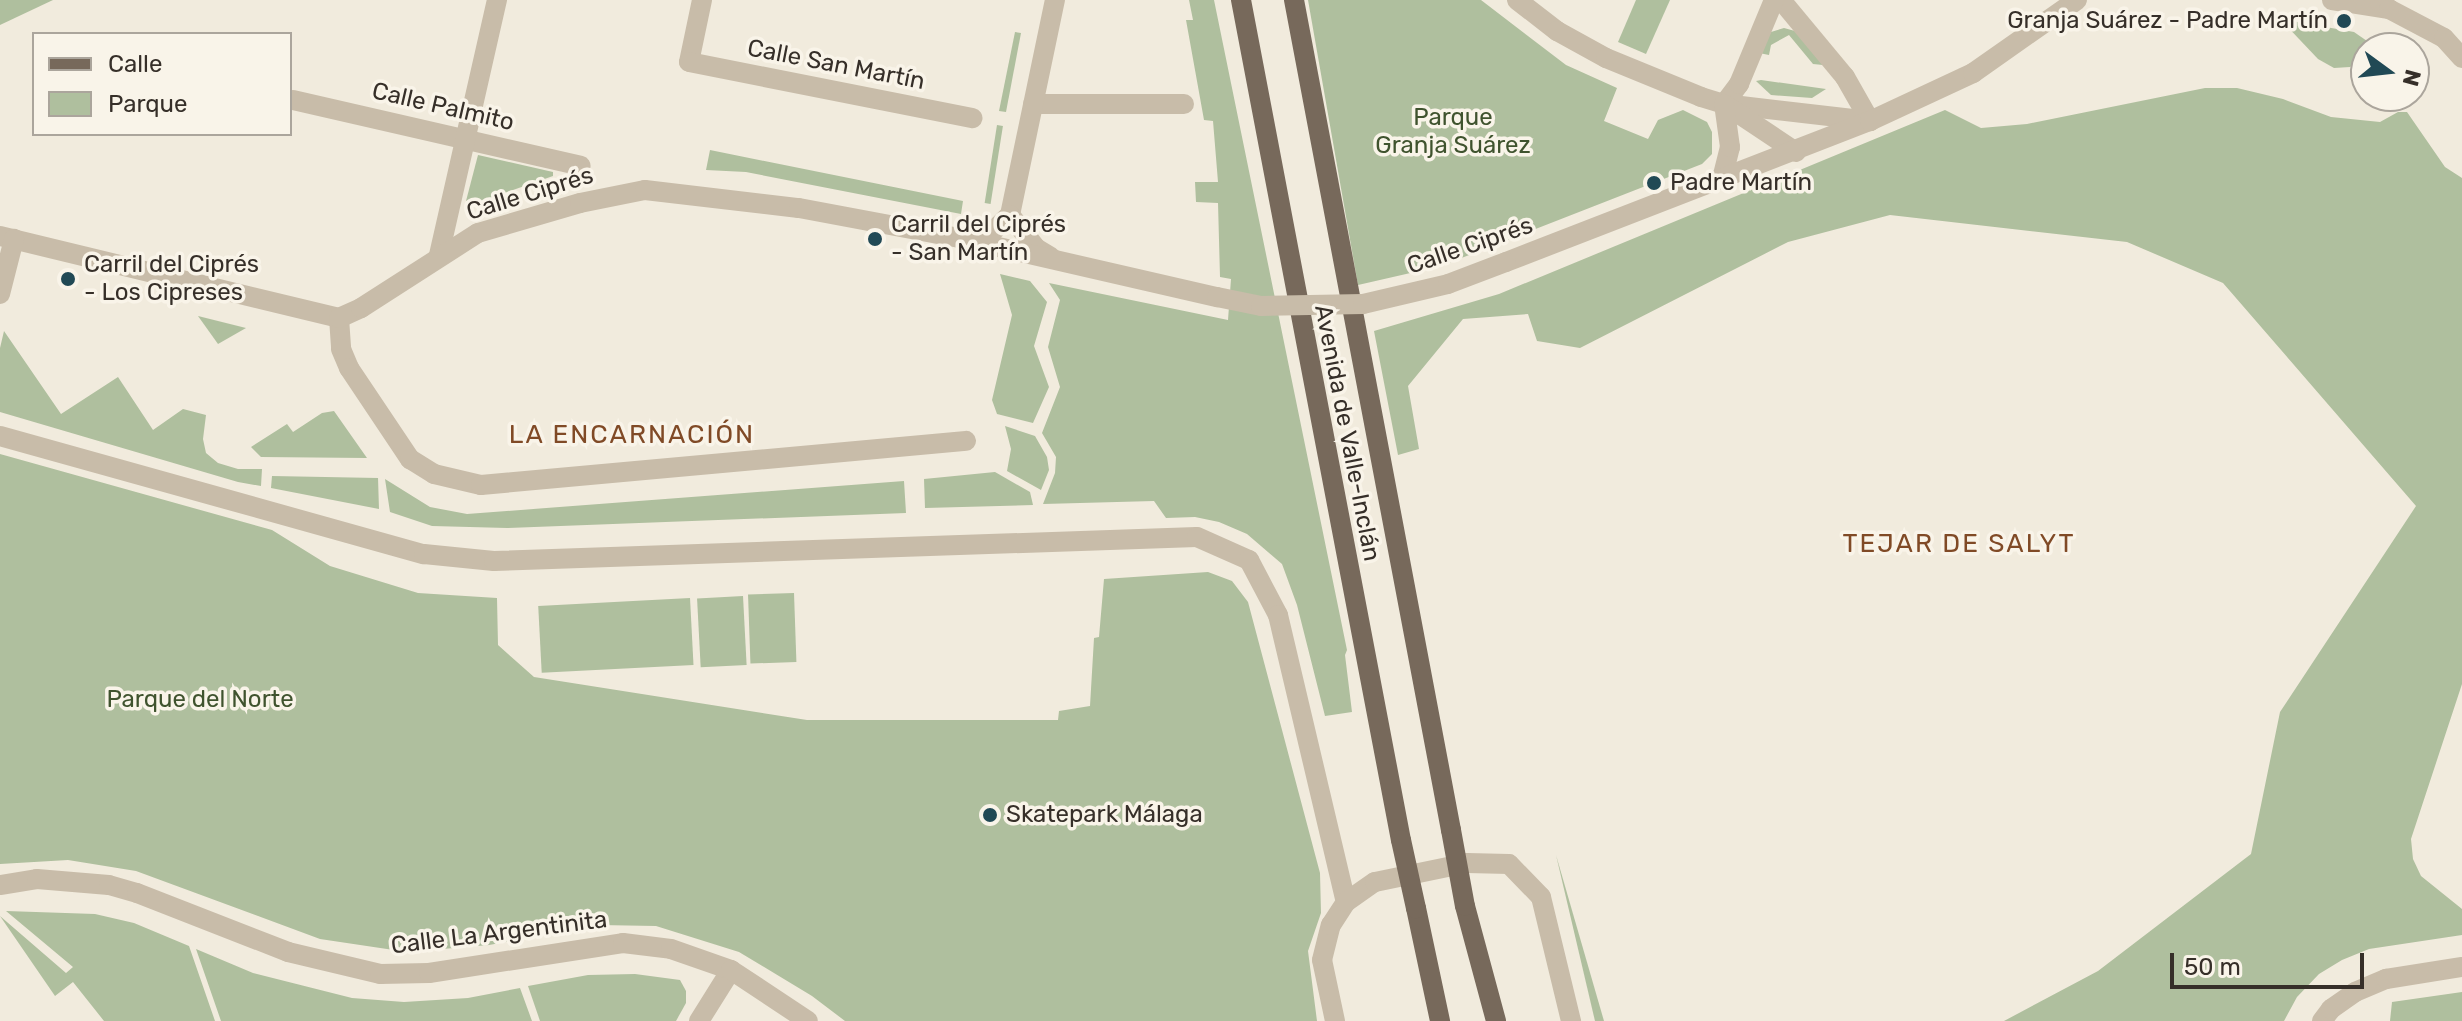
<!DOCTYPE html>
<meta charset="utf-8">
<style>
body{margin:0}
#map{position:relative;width:2462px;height:1021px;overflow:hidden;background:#f1ebdd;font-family:Rubik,sans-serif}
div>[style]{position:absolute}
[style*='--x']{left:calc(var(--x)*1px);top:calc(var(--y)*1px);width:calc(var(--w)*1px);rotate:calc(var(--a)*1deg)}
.green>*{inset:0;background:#afbf9e;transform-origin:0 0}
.pedestrian>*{height:20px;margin:-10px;padding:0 10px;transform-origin:10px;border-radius:10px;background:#c8bca9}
.minor>*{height:20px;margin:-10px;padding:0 10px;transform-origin:10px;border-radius:10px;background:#c8bca9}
.tertiary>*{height:20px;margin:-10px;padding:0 10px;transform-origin:10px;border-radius:10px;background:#c8bca9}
.primary>*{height:20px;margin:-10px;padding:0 10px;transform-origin:10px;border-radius:10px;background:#77695b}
.tertiary-bridge>*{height:20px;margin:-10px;padding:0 10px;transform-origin:10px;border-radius:10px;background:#c8bca9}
.primary-bridge>*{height:20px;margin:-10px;padding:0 10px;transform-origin:10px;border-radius:10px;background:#77695b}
.dots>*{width:22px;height:22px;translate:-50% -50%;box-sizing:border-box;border:4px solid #f9f4e9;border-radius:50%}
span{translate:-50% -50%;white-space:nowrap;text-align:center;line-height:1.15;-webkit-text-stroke:7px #f9f4e9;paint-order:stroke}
.poi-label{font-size:24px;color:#362f29}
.right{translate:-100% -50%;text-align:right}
.left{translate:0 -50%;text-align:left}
.street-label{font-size:24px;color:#362f29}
.park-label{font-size:24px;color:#3f532e}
.neighbourhood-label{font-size:26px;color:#804a26;letter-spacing:2px}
.legend{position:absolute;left:32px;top:32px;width:260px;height:104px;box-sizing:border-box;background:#f9f4e9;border:2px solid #aba59c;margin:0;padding:10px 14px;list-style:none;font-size:24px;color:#362f29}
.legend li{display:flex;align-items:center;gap:16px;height:40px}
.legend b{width:40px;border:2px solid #aba59c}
.north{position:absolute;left:2350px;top:32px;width:80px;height:80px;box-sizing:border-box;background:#f9f4e9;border:2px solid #aba59c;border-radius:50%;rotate:105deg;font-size:22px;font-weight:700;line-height:32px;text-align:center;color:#362f29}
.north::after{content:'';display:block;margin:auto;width:28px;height:36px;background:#214955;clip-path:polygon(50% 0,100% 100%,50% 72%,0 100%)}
.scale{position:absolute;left:2170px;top:953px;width:194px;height:36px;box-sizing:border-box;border:4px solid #362f29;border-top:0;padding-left:10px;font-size:24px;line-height:28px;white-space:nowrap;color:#362f29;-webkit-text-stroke:6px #f9f4e9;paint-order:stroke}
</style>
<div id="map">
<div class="green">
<i style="clip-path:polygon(0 0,53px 0,0 25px)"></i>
<i style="clip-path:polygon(1189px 0,1214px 0,1347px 650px,1345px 655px,1352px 712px,1325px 716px,1297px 605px,1282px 564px,1247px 534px,1219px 522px,1195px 517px,1166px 518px,1154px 501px,1043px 504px,1055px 473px,1056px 457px,1042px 433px,1060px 387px,1048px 347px,1060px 300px,1049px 283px,1228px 320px,1231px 279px,1220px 277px,1218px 203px,1196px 202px,1195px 182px,1218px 182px,1213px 121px,1204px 120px,1186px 20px,1193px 20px)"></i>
<i style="clip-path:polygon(1308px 0,1481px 0,1566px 65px,1617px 88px,1604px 121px,1648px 139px,1658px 120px,1683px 110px,1707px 122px,1712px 132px,1712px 154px,1702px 164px,1441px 266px,1358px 285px)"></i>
<i style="clip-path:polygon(1636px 0,1670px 0,1646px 54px,1618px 42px)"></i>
<i style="clip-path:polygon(2280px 19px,2354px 32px,2367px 41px,2369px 48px,2363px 59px,2350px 67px,2334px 68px,2318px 59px)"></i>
<i style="clip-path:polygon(1784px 28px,1795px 31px,1823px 65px,1813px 64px,1789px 35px,1771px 45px,1769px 55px,1759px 53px,1771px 32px)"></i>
<i style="clip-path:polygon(1015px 32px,1021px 33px,1006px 112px,999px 111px)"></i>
<i style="clip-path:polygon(1761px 80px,1826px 89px,1812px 98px,1771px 95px,1756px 81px)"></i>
<i style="clip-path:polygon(2205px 88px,2237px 88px,2283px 99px,2331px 117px,2380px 122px,2398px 112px,2407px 112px,2445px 167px,2462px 178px,2462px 684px,2411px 839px,2413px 859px,2421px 876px,2462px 909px,2462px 935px,2369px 949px,2342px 960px,2319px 974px,2297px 997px,2284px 1021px,2004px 1021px,2098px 971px,2251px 854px,2280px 712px,2416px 506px,2223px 283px,2127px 242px,1890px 215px,1788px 242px,1580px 348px,1537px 341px,1528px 314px,1463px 319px,1408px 386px,1419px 449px,1398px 455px,1374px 331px,1499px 294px,1945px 110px,1981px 128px,2027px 124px)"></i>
<i style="left:997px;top:125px;width:6px;height:79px;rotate:9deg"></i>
<i style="clip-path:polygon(710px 150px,963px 201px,961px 214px,746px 172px,706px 170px)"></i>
<i style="clip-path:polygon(478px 155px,553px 172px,553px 176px,476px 203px,466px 201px)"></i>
<i style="clip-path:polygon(1000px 274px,1030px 281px,1047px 302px,1034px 346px,1049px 387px,1033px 423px,997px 414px,992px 400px,1012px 315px)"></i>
<i style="clip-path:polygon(198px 316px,246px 328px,218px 344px)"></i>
<i style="clip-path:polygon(4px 331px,61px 414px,118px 377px,153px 430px,183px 409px,206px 415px,203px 439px,206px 453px,218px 463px,238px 469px,262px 469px,261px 486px,238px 482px,0 412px,0 348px)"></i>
<i style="clip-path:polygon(334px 411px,367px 458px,261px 457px,251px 447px,287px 424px,293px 432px,322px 413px)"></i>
<i style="clip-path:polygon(1005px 426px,1035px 436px,1047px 457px,1049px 470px,1041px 490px,1007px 471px,1011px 449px)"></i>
<i style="clip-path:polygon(0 454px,272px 530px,330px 566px,418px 593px,497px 598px,498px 645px,534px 677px,807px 720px,1058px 720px,1059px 711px,1090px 706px,1094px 638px,1099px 637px,1104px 579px,1208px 572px,1232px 581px,1248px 602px,1320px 873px,1321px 913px,1308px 951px,1317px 1021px,845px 1021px,812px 996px,739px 952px,656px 926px,599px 925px,489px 945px,407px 952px,320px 939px,136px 871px,68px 860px,0 864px)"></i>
<i style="clip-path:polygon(995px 472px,1030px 492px,1033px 505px,925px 508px,924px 479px)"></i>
<i style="clip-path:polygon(272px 476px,378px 478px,379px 509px,271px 488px)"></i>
<i style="clip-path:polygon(385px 479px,430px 507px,467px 514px,904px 481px,906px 513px,507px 528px,432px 526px,390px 512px)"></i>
<i style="left:794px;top:593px;width:69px;height:46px;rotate:88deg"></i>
<i style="left:743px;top:596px;width:69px;height:46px;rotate:87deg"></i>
<i style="left:690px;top:598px;width:67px;height:152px;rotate:87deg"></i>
<i style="clip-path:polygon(1556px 855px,1604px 1021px,1595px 1021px)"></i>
<i style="clip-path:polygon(6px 911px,95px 914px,134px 923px,189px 946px,215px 1021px,104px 1021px,73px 982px,55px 996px,0 916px,66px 973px,73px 967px)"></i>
<i style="clip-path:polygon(196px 949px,253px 973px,352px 998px,404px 1002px,468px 998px,520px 988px,532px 1021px,221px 1021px)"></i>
<i style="clip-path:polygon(635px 974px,680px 980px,686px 991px,686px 1003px,676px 1021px,540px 1021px,528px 986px,588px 975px)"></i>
<i style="clip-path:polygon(2462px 992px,2462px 1021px,2390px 1021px,2392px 1002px)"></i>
</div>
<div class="pedestrian">
<i style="--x:702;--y:0;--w:63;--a:101.8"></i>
<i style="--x:689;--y:62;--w:289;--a:11.2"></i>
</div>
<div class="minor">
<i style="--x:1517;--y:0;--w:51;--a:37.8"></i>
<i style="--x:1557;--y:31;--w:56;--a:28.9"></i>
<i style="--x:1606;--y:58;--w:103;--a:22.3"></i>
<i style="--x:1701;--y:97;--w:24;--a:17"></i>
<i style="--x:1724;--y:104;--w:147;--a:6.6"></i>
<i style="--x:1781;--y:0;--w:100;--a:50.3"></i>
<i style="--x:1845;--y:77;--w:51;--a:60.4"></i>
<i style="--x:293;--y:100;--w:295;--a:12.9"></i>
<i style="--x:1033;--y:104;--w:151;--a:0"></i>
<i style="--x:1724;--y:104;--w:25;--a:-53"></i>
<i style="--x:1739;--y:84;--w:91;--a:-67.4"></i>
<i style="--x:1727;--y:106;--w:83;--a:33.7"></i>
<i style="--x:1722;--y:179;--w:33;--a:-76"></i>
<i style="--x:1730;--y:147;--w:43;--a:-97.9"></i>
<i style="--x:439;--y:255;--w:262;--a:-77.2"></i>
<i style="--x:339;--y:318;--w:31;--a:86"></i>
<i style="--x:341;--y:349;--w:21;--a:67"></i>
<i style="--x:349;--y:368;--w:110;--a:56.2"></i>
<i style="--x:410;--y:459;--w:28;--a:32"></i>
<i style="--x:434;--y:474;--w:48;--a:13.2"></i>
<i style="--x:481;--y:485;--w:487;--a:-5.2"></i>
<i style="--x:699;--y:1021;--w:60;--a:-57.9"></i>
</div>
<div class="tertiary">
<i style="--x:2332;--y:0;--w:58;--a:9"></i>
<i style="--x:2389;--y:9;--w:62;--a:27.8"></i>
<i style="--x:2444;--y:38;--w:27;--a:48"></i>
<i style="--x:1010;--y:215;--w:220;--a:-78.2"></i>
<i style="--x:1010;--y:215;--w:42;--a:51.8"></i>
<i style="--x:1036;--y:248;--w:17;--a:31"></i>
<i style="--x:0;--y:236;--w:349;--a:13.6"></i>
<i style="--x:339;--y:318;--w:24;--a:-24"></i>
<i style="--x:361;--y:308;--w:139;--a:-32.7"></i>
<i style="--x:478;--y:233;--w:106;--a:-16.4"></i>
<i style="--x:580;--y:203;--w:66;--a:-11.3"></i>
<i style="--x:645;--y:190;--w:155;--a:6.7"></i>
<i style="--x:799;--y:208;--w:163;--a:10.6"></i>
<i style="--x:959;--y:238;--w:265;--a:12.9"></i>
<i style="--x:966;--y:238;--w:23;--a:-7"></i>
<i style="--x:989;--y:235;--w:29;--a:-44"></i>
<i style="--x:1506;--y:262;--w:390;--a:-21.2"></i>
<i style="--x:1870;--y:121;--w:114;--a:-25"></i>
<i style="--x:1973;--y:73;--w:127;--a:-35.1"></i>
<i style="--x:0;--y:294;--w:57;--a:-75.7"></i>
<i style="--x:0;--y:436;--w:440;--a:15.6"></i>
<i style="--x:424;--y:554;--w:70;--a:5.7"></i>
<i style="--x:494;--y:561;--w:703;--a:-1.96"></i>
<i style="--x:1197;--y:537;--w:57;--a:23.9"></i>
<i style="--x:1249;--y:560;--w:62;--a:62.2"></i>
<i style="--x:1278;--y:615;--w:295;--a:76.7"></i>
<i style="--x:0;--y:885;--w:37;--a:-9"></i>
<i style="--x:37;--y:879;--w:72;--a:4.8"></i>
<i style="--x:109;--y:885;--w:29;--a:16"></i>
<i style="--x:137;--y:893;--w:162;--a:21.3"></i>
<i style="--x:288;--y:952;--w:95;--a:13.4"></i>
<i style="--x:380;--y:974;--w:49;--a:-1.2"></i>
<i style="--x:429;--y:973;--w:196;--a:-8.8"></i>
<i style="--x:623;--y:943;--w:48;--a:7.1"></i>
<i style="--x:671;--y:949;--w:64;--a:19.3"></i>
<i style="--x:731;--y:970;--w:92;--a:33.5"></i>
<i style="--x:1335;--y:1021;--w:62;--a:-102"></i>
<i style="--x:1322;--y:960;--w:36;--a:-76"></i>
<i style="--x:1331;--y:925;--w:27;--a:-57"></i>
<i style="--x:1346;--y:902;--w:35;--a:-35"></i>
<i style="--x:1375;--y:882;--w:94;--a:-11.7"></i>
<i style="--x:1467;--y:863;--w:42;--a:1.4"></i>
<i style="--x:1509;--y:864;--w:46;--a:45.9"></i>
<i style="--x:1541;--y:897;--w:128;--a:76.4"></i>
<i style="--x:2322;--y:1021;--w:15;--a:-53"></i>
<i style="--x:2331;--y:1009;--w:29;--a:-35"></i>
<i style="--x:2355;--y:992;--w:34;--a:-23"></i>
<i style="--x:2386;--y:979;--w:77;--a:-9"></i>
</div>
<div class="primary">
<i style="--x:1241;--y:0;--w:855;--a:79.22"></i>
<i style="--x:1294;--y:0;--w:845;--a:79.29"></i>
<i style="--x:1465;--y:906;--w:119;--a:74.9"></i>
<i style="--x:1416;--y:908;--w:116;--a:78"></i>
</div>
<div class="tertiary-bridge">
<i style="--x:1217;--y:297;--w:45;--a:11.6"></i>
<i style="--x:1261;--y:306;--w:102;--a:-1.1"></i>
<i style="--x:1363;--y:304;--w:87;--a:-13.2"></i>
<i style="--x:1448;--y:284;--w:62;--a:-20.8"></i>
</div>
<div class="primary-bridge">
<i style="--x:1451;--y:830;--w:77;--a:79.6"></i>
<i style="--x:1401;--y:840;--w:70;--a:77.6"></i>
</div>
<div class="dots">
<i style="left:2344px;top:21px;background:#214955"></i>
<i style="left:1654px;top:183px;background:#214955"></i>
<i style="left:875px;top:239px;background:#214955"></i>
<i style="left:68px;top:279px;background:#214955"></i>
<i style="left:990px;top:815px;background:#214955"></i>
</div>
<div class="poi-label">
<span class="right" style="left:2328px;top:21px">Granja Suárez - Padre Martín</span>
<span class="left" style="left:1670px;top:183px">Padre Martín</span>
<span class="left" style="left:891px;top:239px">Carril del Ciprés<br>- San Martín</span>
<span class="left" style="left:84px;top:279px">Carril del Ciprés<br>- Los Cipreses</span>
<span class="left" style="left:1006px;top:815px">Skatepark Málaga</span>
</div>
<div class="street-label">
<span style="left:836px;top:65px;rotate:11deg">Calle San Martín</span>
<span style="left:443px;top:107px;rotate:13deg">Calle Palmito</span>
<span style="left:530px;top:194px;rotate:-17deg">Calle Ciprés</span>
<span style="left:1470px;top:246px;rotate:-19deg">Calle Ciprés</span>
<span style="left:1347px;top:433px;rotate:79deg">Avenida de Valle-Inclán</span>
<span style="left:499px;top:933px;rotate:-7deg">Calle La Argentinita</span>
</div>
<div class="park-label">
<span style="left:1453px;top:132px">Parque<br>Granja Suárez</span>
<span style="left:200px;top:700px">Parque del Norte</span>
</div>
<div class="neighbourhood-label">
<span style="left:632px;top:435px">LA ENCARNACIÓN</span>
<span style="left:1959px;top:544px">TEJAR DE SALYT</span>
</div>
<ul class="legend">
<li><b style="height:10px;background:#77695b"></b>Calle</li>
<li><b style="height:22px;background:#afbf9e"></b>Parque</li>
</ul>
<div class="north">N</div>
<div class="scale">50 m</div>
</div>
